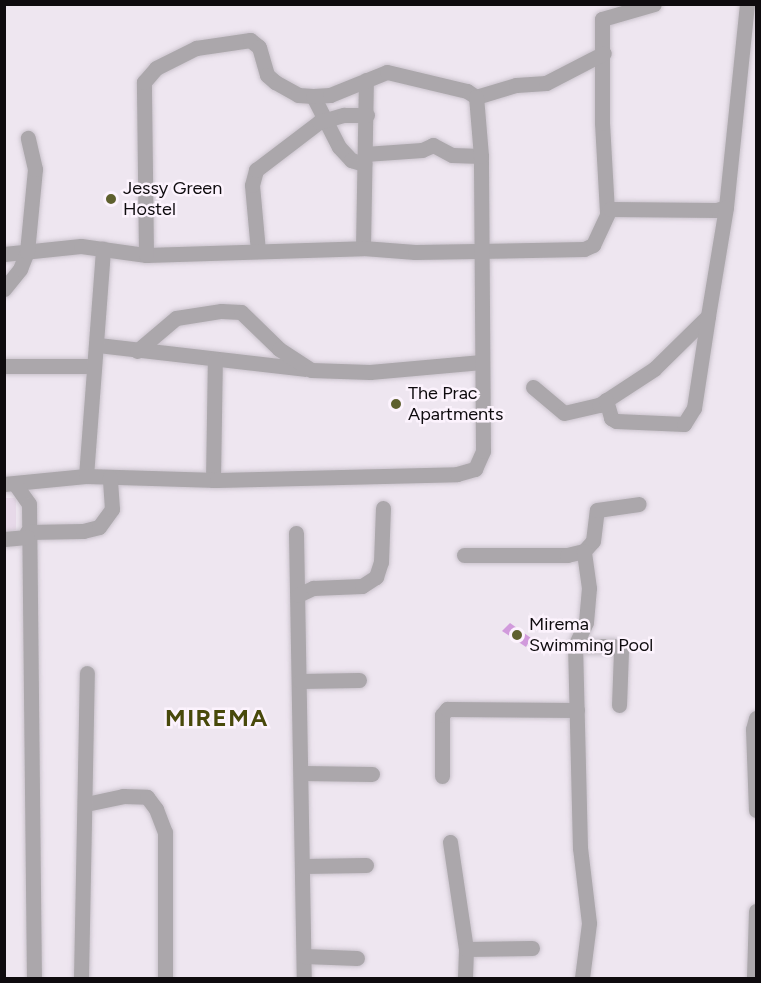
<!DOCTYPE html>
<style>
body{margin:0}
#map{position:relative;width:761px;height:983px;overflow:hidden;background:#eee6f0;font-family:Figtree,sans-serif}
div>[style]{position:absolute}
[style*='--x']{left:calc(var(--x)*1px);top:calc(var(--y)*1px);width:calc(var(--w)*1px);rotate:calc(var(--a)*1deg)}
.built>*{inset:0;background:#e7d9e9;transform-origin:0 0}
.water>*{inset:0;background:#d19adc}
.roads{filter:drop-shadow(0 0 2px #cac3cc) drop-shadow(0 0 2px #cac3cc)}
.minor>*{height:15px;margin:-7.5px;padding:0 7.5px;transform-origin:7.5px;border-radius:7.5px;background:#aba7ab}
.dots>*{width:16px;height:16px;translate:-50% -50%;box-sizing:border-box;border:3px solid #fcf3fd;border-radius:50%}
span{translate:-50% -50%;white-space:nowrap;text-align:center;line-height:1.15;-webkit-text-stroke:5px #fcf3fd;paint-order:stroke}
.poi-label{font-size:18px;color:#0e0b0e}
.left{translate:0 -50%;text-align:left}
.district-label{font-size:24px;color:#48490b;font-weight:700;letter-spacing:1.5px}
.frame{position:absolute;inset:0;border:6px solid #0e0b0e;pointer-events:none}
</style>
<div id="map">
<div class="built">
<i style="left:4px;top:498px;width:12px;height:34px"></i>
</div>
<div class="water">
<i style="clip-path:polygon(510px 623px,531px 638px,526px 647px,502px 631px)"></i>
</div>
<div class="roads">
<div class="minor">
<i style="--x:313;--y:96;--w:57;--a:63"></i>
<i style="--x:339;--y:147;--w:18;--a:47"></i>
<i style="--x:351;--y:160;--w:14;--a:17"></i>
<i style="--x:365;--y:154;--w:57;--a:-4"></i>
<i style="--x:422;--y:150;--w:12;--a:-24"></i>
<i style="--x:433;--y:145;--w:21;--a:28"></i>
<i style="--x:452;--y:155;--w:29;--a:2"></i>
<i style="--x:607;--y:212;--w:89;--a:-93.2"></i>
<i style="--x:602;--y:123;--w:104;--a:-90"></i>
<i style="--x:602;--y:19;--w:54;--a:-16.1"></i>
<i style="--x:363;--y:248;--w:168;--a:-89"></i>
<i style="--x:258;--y:251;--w:66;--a:-95.2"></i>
<i style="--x:252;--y:185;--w:16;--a:-75"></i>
<i style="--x:256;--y:170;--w:79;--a:-37.3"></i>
<i style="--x:319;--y:122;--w:26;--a:-16"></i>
<i style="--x:344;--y:115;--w:23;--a:0"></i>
<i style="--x:4;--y:254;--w:77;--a:-5.9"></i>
<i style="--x:81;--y:246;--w:66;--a:7.9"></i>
<i style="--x:146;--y:255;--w:217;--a:-1.8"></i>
<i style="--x:363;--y:248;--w:52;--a:4.4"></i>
<i style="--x:415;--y:252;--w:169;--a:-1"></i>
<i style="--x:584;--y:249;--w:10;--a:-24"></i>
<i style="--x:593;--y:245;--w:40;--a:-65"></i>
<i style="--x:610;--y:209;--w:107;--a:0.5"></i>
<i style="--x:717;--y:210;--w:9;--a:-18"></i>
<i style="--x:726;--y:207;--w:204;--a:-84.1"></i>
<i style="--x:146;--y:255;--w:173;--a:-90.7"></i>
<i style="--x:144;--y:82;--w:18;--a:-49"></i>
<i style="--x:156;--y:68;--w:45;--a:-26.6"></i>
<i style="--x:196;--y:48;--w:55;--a:-8.4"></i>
<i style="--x:250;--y:40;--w:11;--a:38"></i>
<i style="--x:259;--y:47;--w:29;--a:74"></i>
<i style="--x:267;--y:75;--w:11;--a:41"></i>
<i style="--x:275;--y:82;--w:26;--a:29"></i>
<i style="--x:298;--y:95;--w:15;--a:4"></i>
<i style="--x:313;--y:96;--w:17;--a:-3"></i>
<i style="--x:330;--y:95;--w:61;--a:-22"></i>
<i style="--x:387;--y:72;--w:82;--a:13.4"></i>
<i style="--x:467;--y:91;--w:11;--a:34"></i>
<i style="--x:476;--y:97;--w:42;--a:-16.7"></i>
<i style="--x:516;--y:85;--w:30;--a:-4"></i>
<i style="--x:546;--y:83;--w:65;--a:-27.3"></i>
<i style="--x:4;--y:289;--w:26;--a:-51"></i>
<i style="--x:20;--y:269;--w:18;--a:-68"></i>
<i style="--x:27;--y:252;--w:83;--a:-84.5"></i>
<i style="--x:35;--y:169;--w:32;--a:-103"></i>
<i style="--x:98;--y:345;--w:208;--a:6.6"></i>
<i style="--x:137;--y:351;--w:51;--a:-40.2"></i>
<i style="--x:176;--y:318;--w:46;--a:-8.8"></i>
<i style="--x:221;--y:311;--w:20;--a:3"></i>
<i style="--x:241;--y:312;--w:53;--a:44.2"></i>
<i style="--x:279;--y:349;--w:38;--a:33"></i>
<i style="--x:311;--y:370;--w:59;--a:1.9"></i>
<i style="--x:370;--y:372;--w:112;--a:-5.1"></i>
<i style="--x:4;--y:366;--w:90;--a:0"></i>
<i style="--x:533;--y:387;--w:40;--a:40"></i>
<i style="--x:564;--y:413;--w:36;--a:-13"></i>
<i style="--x:599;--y:405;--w:66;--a:-33.2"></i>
<i style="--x:654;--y:369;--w:76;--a:-44.5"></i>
<i style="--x:708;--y:316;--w:110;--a:-80.6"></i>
<i style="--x:606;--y:400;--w:19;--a:74"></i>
<i style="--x:611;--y:418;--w:6;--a:31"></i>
<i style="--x:616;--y:421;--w:68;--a:2.5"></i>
<i style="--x:684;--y:424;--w:19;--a:-58"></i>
<i style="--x:694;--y:408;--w:93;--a:-81.3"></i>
<i style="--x:86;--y:476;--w:228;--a:-85.7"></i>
<i style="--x:213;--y:480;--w:121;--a:-89.1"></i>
<i style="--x:4;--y:484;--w:82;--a:-5.6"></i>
<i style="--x:86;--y:476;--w:131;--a:1.7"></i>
<i style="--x:217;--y:480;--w:240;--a:-1.4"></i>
<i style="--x:457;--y:474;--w:19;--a:-16"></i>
<i style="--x:475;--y:469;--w:20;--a:-66"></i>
<i style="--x:483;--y:451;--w:295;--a:-90.4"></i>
<i style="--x:481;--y:156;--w:59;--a:-94.8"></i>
<i style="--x:15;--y:484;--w:24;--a:55"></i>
<i style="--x:29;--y:504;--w:474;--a:89.4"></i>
<i style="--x:27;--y:532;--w:56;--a:-1"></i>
<i style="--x:83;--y:531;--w:16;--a:-14"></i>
<i style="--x:99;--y:527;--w:22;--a:-54"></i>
<i style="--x:112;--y:509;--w:32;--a:-94"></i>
<i style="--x:296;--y:533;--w:445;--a:89"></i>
<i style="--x:4;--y:539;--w:23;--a:-5"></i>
<i style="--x:464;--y:555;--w:103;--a:0"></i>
<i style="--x:567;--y:555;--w:17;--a:-13"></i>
<i style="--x:584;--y:551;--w:13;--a:-48"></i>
<i style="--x:593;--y:541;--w:31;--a:-83"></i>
<i style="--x:597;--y:510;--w:42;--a:-8.1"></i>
<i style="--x:298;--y:595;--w:17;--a:-25"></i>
<i style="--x:313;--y:588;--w:49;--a:-2.3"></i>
<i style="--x:362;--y:586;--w:17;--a:-33"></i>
<i style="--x:376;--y:577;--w:16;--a:-72"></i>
<i style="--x:381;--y:562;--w:54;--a:-87.9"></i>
<i style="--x:575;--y:646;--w:38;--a:0"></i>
<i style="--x:613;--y:646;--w:9;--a:32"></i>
<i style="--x:621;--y:651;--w:54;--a:92.1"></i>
<i style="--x:300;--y:681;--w:59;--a:-1"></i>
<i style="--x:756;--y:718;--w:11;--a:105"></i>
<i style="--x:753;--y:729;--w:81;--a:87.9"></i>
<i style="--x:302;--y:773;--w:70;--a:0.8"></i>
<i style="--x:442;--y:776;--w:61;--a:-90"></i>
<i style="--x:442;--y:715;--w:8;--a:-50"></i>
<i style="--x:447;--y:709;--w:130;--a:0.4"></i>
<i style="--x:86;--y:804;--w:38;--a:-12"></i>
<i style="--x:123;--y:796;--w:24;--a:2"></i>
<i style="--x:147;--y:797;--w:15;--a:53"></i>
<i style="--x:156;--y:809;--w:25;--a:69"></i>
<i style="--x:165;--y:832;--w:146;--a:90"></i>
<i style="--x:450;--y:842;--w:108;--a:81.5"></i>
<i style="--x:466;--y:949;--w:29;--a:92"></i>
<i style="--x:304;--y:866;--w:62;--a:-0.9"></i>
<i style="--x:466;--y:949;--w:66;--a:-0.9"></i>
<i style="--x:304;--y:956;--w:53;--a:2.2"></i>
<i style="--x:81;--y:978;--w:305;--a:-88.9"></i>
<i style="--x:582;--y:978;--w:55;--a:-82.7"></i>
<i style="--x:589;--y:923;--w:76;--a:-96.8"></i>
<i style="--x:580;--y:848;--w:202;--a:-91.4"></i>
<i style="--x:575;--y:646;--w:26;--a:-65"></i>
<i style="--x:586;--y:622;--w:34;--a:-85"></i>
<i style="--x:589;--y:588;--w:37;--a:-98"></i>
<i style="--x:754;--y:978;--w:67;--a:-88.3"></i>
</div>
</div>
<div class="dots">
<i style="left:111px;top:199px;background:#5e602e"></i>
<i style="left:396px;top:404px;background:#5e602e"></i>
<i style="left:517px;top:635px;background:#5e602e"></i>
</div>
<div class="poi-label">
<span class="left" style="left:123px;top:199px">Jessy Green<br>Hostel</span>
<span class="left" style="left:408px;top:404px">The Prac<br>Apartments</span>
<span class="left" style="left:529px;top:635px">Mirema<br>Swimming Pool</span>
</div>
<div class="district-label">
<span style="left:217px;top:718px">MIREMA</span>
</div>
<div class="frame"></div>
</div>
